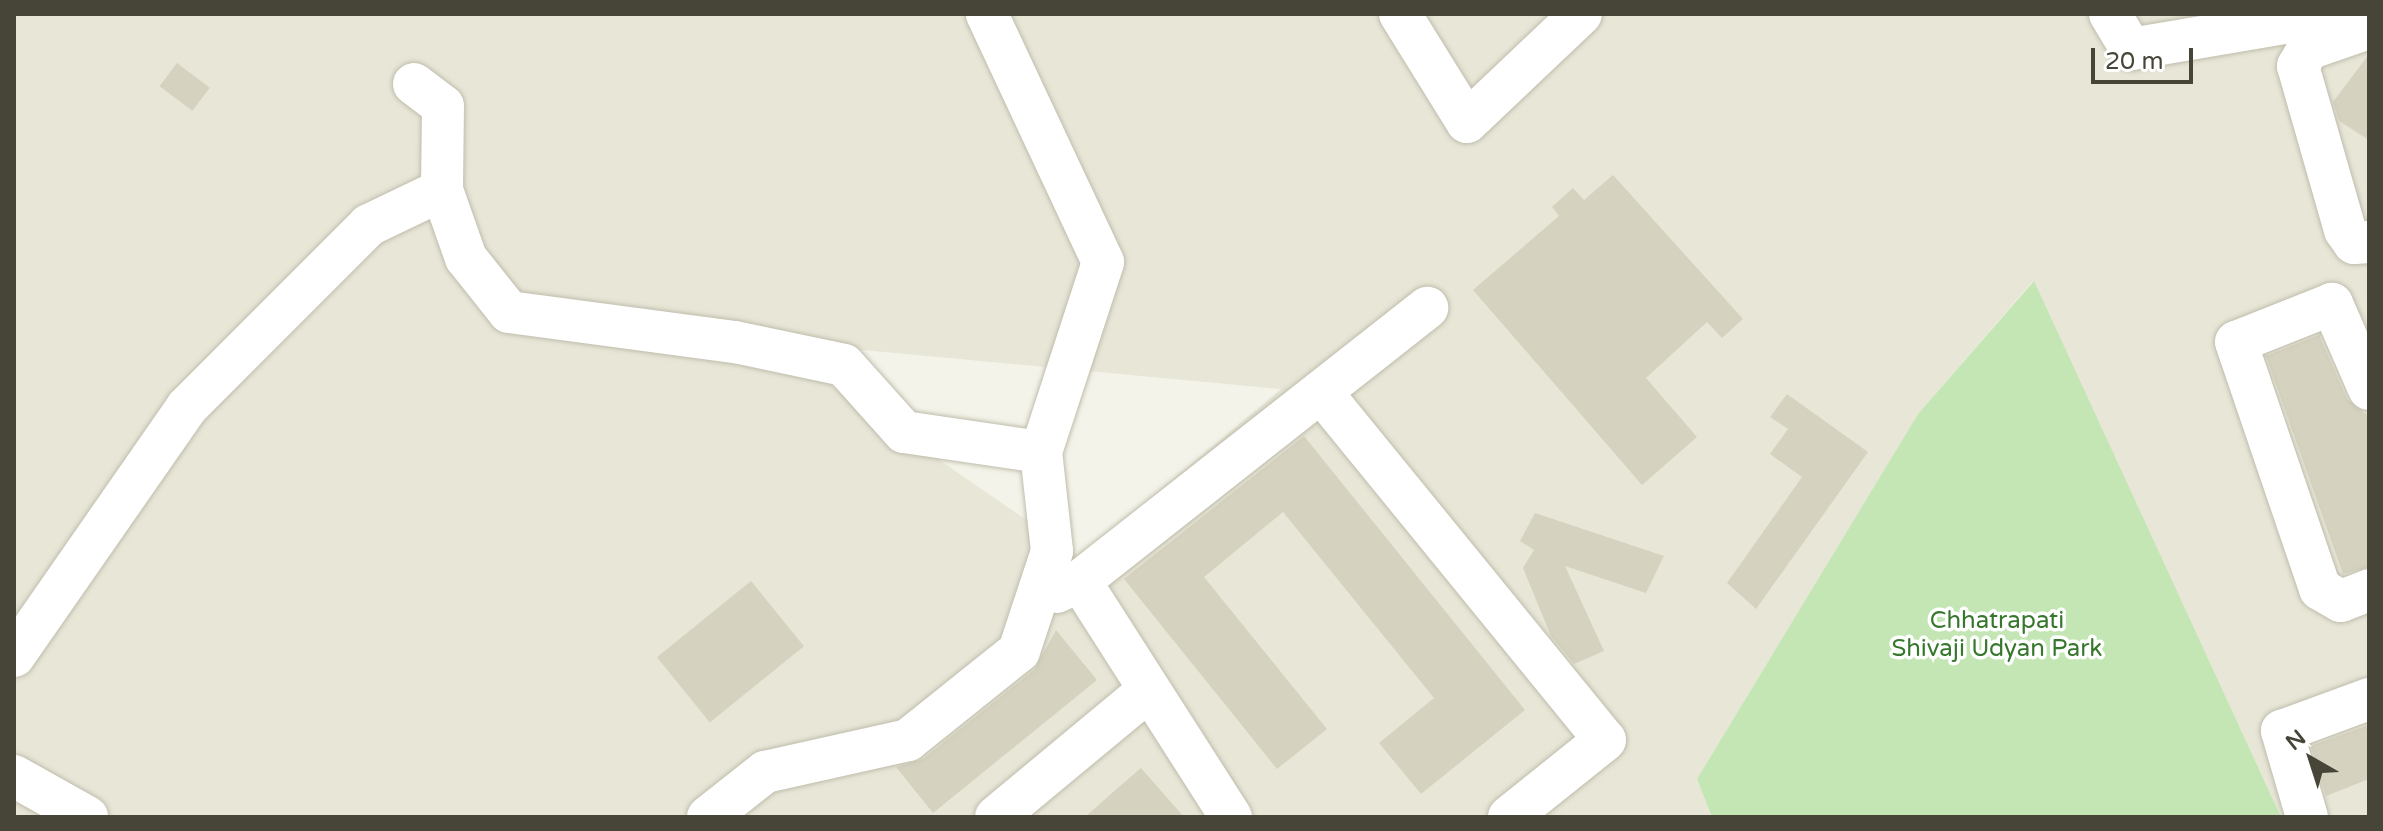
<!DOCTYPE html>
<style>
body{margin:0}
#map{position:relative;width:2383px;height:831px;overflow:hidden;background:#f4f3e9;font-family:"Varela Round",sans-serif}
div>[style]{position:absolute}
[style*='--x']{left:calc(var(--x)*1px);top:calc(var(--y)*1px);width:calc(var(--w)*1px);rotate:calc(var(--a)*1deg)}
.residential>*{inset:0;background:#e8e6d7}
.green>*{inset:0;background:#c3e6b4}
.building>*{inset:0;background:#d5d2bf;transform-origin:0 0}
.roads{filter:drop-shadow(0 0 2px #bfbdac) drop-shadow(0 0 2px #bfbdac)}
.minor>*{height:42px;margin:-21px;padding:0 21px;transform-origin:21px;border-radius:21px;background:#fff}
span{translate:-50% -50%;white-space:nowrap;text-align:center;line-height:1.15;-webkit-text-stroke:7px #fff;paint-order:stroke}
.park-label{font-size:24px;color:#37772d}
.frame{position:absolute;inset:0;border:16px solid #474538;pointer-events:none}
.north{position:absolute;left:2271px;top:719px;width:80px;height:80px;-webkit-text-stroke:6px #fff;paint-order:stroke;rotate:321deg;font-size:22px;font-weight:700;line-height:32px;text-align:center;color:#474538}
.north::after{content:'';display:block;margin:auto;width:28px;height:36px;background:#474538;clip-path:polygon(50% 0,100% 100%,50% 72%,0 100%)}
.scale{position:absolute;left:2091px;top:48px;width:102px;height:36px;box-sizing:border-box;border:4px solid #474538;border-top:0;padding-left:10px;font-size:24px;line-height:28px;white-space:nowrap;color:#474538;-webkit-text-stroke:6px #fff;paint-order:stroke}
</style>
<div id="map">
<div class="residential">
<i style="clip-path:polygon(evenodd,14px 14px,2369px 14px,2369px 817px,2281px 817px,2033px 281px,1918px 414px,1697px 779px,1712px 817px,14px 817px,14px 14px,767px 341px,1280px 389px,1280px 390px,1080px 557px,767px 341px)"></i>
</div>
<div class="green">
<i style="clip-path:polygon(2034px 281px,2281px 817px,1712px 817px,1697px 779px,1918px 414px)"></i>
</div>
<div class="building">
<i style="clip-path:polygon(2369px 54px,2369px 140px,2339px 121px,2333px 102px)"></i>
<i style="left:177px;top:63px;width:41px;height:29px;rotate:37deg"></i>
<i style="clip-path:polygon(1613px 175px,1743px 319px,1722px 338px,1707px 322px,1646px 378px,1697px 437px,1642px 485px,1473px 290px,1559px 216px,1552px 207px,1573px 188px,1584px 200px)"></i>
<i style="clip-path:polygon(2319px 335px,2347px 399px,2369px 417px,2369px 567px,2343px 574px,2266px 356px)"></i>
<i style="clip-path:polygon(1787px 394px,1868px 452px,1756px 609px,1727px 583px,1802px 477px,1770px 454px,1788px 429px,1770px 417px)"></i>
<i style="clip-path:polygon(1304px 436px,1525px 710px,1421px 794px,1379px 743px,1434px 698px,1283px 512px,1204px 577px,1327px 729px,1277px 769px,1124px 579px)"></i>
<i style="clip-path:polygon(1535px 513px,1664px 556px,1646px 593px,1565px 566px,1604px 651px,1574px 664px,1551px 636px,1523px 568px,1534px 550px,1520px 541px)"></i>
<i style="left:751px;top:581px;width:84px;height:121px;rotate:51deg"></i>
<i style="clip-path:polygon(1056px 630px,1097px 680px,933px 813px,896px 767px,923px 759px,1034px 670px)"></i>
<i style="clip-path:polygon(2369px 725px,2369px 779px,2326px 796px,2311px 746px)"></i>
<i style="clip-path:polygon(1141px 768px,1184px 817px,1085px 817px,1112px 793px)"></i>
</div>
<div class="roads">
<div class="minor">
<i style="--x:1400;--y:14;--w:127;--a:58.2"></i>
<i style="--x:1467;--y:122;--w:157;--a:-43.5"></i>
<i style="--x:2110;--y:14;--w:41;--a:59"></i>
<i style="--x:2131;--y:49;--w:209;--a:-9.6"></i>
<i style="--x:2369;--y:28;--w:65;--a:161"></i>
<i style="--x:2308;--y:49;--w:20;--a:120"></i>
<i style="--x:2298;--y:66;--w:171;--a:74"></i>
<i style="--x:2345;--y:230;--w:16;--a:55"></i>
<i style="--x:2354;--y:243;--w:15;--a:-4"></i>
<i style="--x:414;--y:84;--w:36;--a:37"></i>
<i style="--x:443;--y:106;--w:84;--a:90.7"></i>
<i style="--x:442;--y:190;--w:72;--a:70.6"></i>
<i style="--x:466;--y:258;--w:69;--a:51.5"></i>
<i style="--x:509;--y:312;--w:228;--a:7.6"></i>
<i style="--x:735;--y:342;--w:111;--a:11.9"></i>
<i style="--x:844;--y:365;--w:90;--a:48.2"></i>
<i style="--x:904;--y:432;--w:138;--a:8.3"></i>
<i style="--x:2369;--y:389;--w:93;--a:-113.5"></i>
<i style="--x:2332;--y:304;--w:103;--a:158.4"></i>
<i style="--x:2236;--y:342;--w:261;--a:71.2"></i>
<i style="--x:2320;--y:589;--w:24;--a:30"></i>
<i style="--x:2341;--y:601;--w:30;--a:-21"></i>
<i style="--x:1321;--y:392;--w:449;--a:50.8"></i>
<i style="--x:1605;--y:740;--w:123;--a:141.3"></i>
<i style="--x:1080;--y:581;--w:442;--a:-38.2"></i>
<i style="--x:1057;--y:592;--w:25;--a:-26"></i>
<i style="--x:1080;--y:581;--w:280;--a:57.4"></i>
<i style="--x:14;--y:656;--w:303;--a:-55.2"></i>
<i style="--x:187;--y:407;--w:257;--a:-45"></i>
<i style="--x:369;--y:225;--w:81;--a:-25.6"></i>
<i style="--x:14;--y:776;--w:84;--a:29.3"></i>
<i style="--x:708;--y:817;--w:73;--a:-38.3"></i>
<i style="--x:765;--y:772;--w:147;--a:-12.6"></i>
<i style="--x:908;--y:740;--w:142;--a:-38.7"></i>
<i style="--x:1019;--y:651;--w:105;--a:-71.7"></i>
<i style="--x:1052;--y:551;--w:100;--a:-96.3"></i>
<i style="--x:1041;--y:452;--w:200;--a:-71.9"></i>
<i style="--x:1103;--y:262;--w:274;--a:-115.1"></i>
<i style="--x:996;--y:817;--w:197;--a:-39.7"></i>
<i style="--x:2307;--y:817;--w:90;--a:-106.2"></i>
<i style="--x:2282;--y:731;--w:93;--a:-20.2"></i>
</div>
</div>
<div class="park-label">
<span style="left:1997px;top:635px">Chhatrapati<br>Shivaji Udyan Park</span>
</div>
<div class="frame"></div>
<div class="north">N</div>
<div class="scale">20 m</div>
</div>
